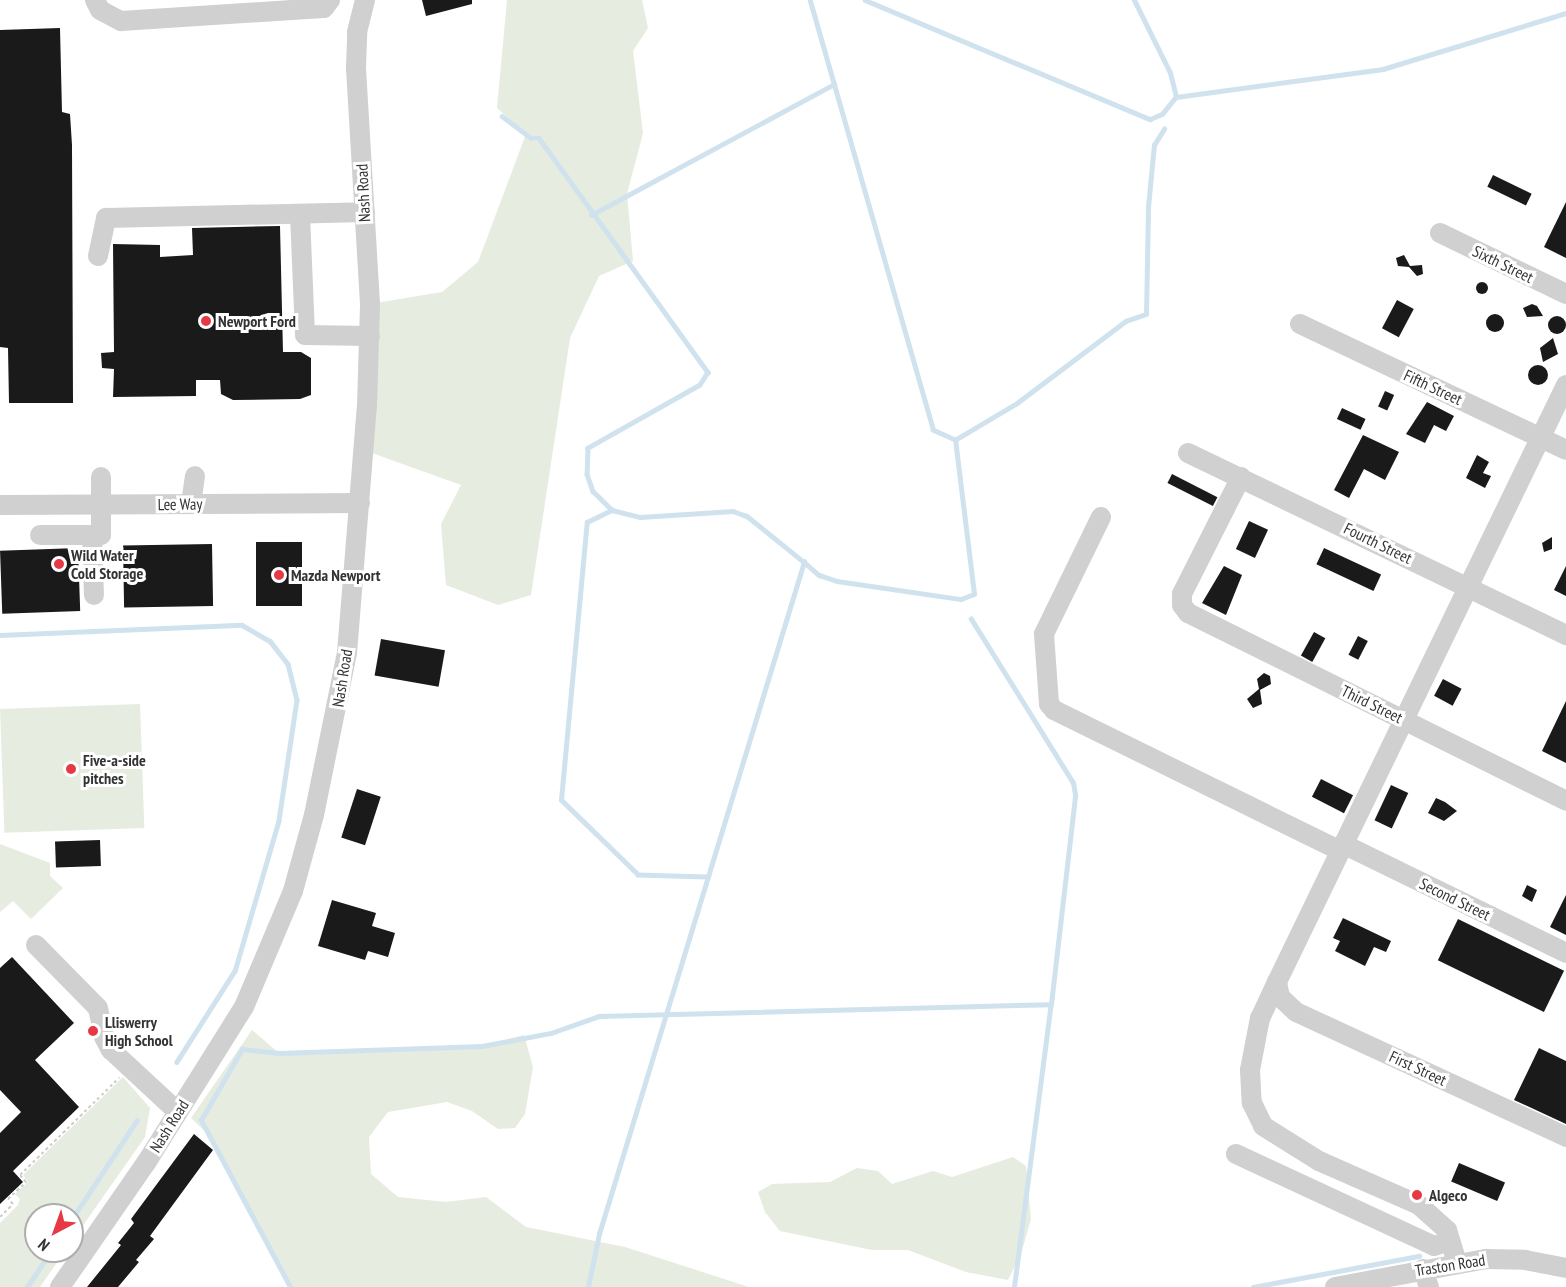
<!DOCTYPE html>
<style>
body{margin:0}
#map{position:relative;width:1566px;height:1287px;overflow:hidden;background:#fff;font-family:"PT Sans Narrow",sans-serif}
div>[style]{position:absolute}
[style*='--x']{left:calc(var(--x)*1px);top:calc(var(--y)*1px);width:calc(var(--w)*1px);rotate:calc(var(--a)*1deg)}
.green>*{inset:0;background:#e6ecdf;transform-origin:0 0}
.stream>*{height:4.5px;margin:-2.25px;padding:0 2.25px;transform-origin:2.25px;border-radius:2.25px;background:#cfe2ee}
.building>*{inset:0;background:#1a1a1a;transform-origin:0 0}
.round{border-radius:50%}
.path>*{height:2px;margin-top:-1px;transform-origin:0;background:repeating-linear-gradient(90deg,#cdcdcd 0 3px,transparent 0 6px)}
.minor>*{height:20px;margin:-10px;padding:0 10px;transform-origin:10px;border-radius:10px;background:#d0d0d0}
.dots>*{width:16px;height:16px;translate:-50% -50%;box-sizing:border-box;border:3px solid #fff;border-radius:50%}
span{translate:-50% -50%;white-space:nowrap;text-align:center;line-height:1.15;-webkit-text-stroke:6px #fff;paint-order:stroke}
.street-label{font-size:16px;color:#333}
.poi-label{font-size:16px;color:#333;font-weight:700}
.left{translate:0 -50%;text-align:left}
.north{position:absolute;left:24px;top:1203px;width:60px;height:60px;box-sizing:border-box;background:#fff;border:2px solid #adadad;border-radius:50%;rotate:221deg;font-size:16px;font-weight:700;line-height:24px;text-align:center;color:#333}
.north::after{content:'';display:block;margin:auto;width:21px;height:27px;background:#e63946;clip-path:polygon(50% 0,100% 100%,50% 72%,0 100%)}
</style>
<div id="map">
<div class="green">
<i style="clip-path:polygon(507px 0,642px 0,648px 28px,633px 51px,643px 133px,627px 194px,633px 261px,599px 276px,570px 338px,531px 595px,498px 605px,446px 585px,441px 524px,461px 485px,372px 453px,376px 303px,442px 292px,478px 262px,526px 134px,497px 108px)"></i>
<i style="left:140px;top:704px;width:124px;height:140px;rotate:88deg"></i>
<i style="clip-path:polygon(0 844px,50px 863px,50px 876px,63px 888px,31px 919px,13px 901px,0 912px)"></i>
<i style="clip-path:polygon(252px 1030px,279px 1053px,482px 1046px,524px 1035px,533px 1067px,525px 1114px,515px 1128px,498px 1129px,472px 1111px,447px 1102px,388px 1112px,369px 1137px,371px 1174px,398px 1197px,446px 1202px,486px 1197px,526px 1227px,625px 1247px,749px 1287px,289px 1287px,214px 1140px,191px 1118px)"></i>
<i style="clip-path:polygon(123px 1077px,150px 1108px,145px 1137px,72px 1241px,72px 1215px,36px 1215px,36px 1251px,65px 1251px,40px 1287px,0 1287px,0 1223px,18px 1205px,20px 1199px,15px 1194px,28px 1182px,23px 1175px)"></i>
<i style="clip-path:polygon(1013px 1157px,1026px 1166px,1031px 1219px,1021px 1254px,1008px 1280px,966px 1272px,908px 1250px,872px 1250px,780px 1231px,765px 1212px,758px 1192px,772px 1184px,830px 1182px,857px 1168px,878px 1171px,892px 1184px,933px 1171px,952px 1177px)"></i>
</div>
<div class="stream">
<i style="--x:865;--y:0;--w:309;--a:22.7"></i>
<i style="--x:1150;--y:119;--w:13;--a:-23"></i>
<i style="--x:1162;--y:114;--w:22;--a:-51"></i>
<i style="--x:1176;--y:97;--w:25;--a:-104"></i>
<i style="--x:1170;--y:73;--w:81;--a:-116.3"></i>
<i style="--x:1176;--y:97;--w:209;--a:-7.7"></i>
<i style="--x:1383;--y:69;--w:191;--a:-17"></i>
<i style="--x:502;--y:116;--w:36;--a:37"></i>
<i style="--x:531;--y:138;--w:8;--a:0"></i>
<i style="--x:539;--y:138;--w:289;--a:54.2"></i>
<i style="--x:708;--y:372;--w:15;--a:122"></i>
<i style="--x:700;--y:385;--w:129;--a:150.6"></i>
<i style="--x:588;--y:448;--w:26;--a:92"></i>
<i style="--x:587;--y:474;--w:18;--a:71"></i>
<i style="--x:593;--y:491;--w:27;--a:45"></i>
<i style="--x:591;--y:215;--w:276;--a:-28.3"></i>
<i style="--x:955;--y:440;--w:72;--a:-30.8"></i>
<i style="--x:1017;--y:403;--w:136;--a:-37"></i>
<i style="--x:1126;--y:321;--w:21;--a:-19"></i>
<i style="--x:1146;--y:314;--w:107;--a:-88.9"></i>
<i style="--x:1148;--y:207;--w:62;--a:-84.5"></i>
<i style="--x:1154;--y:145;--w:19;--a:-58"></i>
<i style="--x:0;--y:635;--w:242;--a:-2.4"></i>
<i style="--x:242;--y:625;--w:32;--a:30"></i>
<i style="--x:270;--y:641;--w:29;--a:52"></i>
<i style="--x:288;--y:664;--w:37;--a:76"></i>
<i style="--x:297;--y:700;--w:122;--a:98.5"></i>
<i style="--x:279;--y:821;--w:156;--a:106.3"></i>
<i style="--x:235;--y:971;--w:108;--a:122.5"></i>
<i style="--x:706;--y:877;--w:68;--a:-178.3"></i>
<i style="--x:638;--y:875;--w:107;--a:-135.8"></i>
<i style="--x:561;--y:800;--w:279;--a:-84.7"></i>
<i style="--x:587;--y:522;--w:28;--a:-26"></i>
<i style="--x:612;--y:510;--w:29;--a:14"></i>
<i style="--x:640;--y:517;--w:93;--a:-3.7"></i>
<i style="--x:733;--y:511;--w:15;--a:20"></i>
<i style="--x:747;--y:516;--w:73;--a:38.9"></i>
<i style="--x:72;--y:1219;--w:118;--a:-56.7"></i>
<i style="--x:27;--y:1287;--w:43;--a:-56.3"></i>
<i style="--x:290;--y:1287;--w:189;--a:-118.1"></i>
<i style="--x:201;--y:1120;--w:82;--a:-60"></i>
<i style="--x:242;--y:1049;--w:37;--a:6"></i>
<i style="--x:279;--y:1053;--w:203;--a:-2"></i>
<i style="--x:482;--y:1046;--w:70;--a:-10.7"></i>
<i style="--x:551;--y:1033;--w:51;--a:-19.5"></i>
<i style="--x:599;--y:1016;--w:452;--a:-1.5"></i>
<i style="--x:1051;--y:1004;--w:210;--a:-83.4"></i>
<i style="--x:1075;--y:795;--w:12;--a:-99"></i>
<i style="--x:1073;--y:783;--w:193;--a:-121.9"></i>
<i style="--x:588;--y:1287;--w:54;--a:-78.3"></i>
<i style="--x:599;--y:1234;--w:703;--a:-73.04"></i>
<i style="--x:804;--y:562;--w:20;--a:41"></i>
<i style="--x:819;--y:575;--w:19;--a:18"></i>
<i style="--x:837;--y:581;--w:125;--a:8.3"></i>
<i style="--x:961;--y:599;--w:14;--a:-21"></i>
<i style="--x:974;--y:594;--w:155;--a:-97"></i>
<i style="--x:955;--y:440;--w:24;--a:-156"></i>
<i style="--x:933;--y:430;--w:447;--a:-106"></i>
<i style="--x:1014;--y:1287;--w:285;--a:-82.6"></i>
<i style="--x:1253;--y:1287;--w:169;--a:-10.6"></i>
</div>
<div class="building">
<i style="clip-path:polygon(422px 0,472px 0,472px 4px,426px 16px)"></i>
<i style="clip-path:polygon(60px 28px,62px 112px,70px 114px,72px 145px,73px 403px,9px 403px,8px 348px,0 347px,0 30px)"></i>
<i style="left:1493px;top:175px;width:43px;height:13px;rotate:26deg"></i>
<i style="clip-path:polygon(1566px 202px,1566px 258px,1544px 247px)"></i>
<i style="clip-path:polygon(280px 226px,283px 352px,301px 352px,311px 358px,311px 395px,300px 399px,233px 400px,221px 394px,220px 380px,196px 380px,196px 396px,113px 397px,114px 369px,102px 368px,101px 353px,114px 352px,113px 244px,160px 245px,160px 257px,193px 255px,192px 228px)"></i>
<i style="clip-path:polygon(1404px 255px,1410px 266px,1422px 265px,1423px 274px,1417px 276px,1409px 267px,1398px 266px,1396px 258px)"></i>
<i class="round" style="left:1476px;top:282px;width:12px;height:12px"></i>
<i style="left:1397px;top:300px;width:19px;height:32px;rotate:28deg"></i>
<i style="clip-path:polygon(1532px 304px,1537px 306px,1543px 316px,1527px 317px,1523px 308px)"></i>
<i class="round" style="left:1486px;top:314px;width:18px;height:18px"></i>
<i class="round" style="left:1548px;top:316px;width:18px;height:18px"></i>
<i style="clip-path:polygon(1553px 338px,1558px 354px,1543px 362px,1540px 348px)"></i>
<i class="round" style="left:1528px;top:365px;width:20px;height:20px"></i>
<i style="left:1385px;top:391px;width:10px;height:17px;rotate:24deg"></i>
<i style="clip-path:polygon(1427px 402px,1454px 416px,1446px 431px,1434px 425px,1425px 443px,1406px 434px)"></i>
<i style="left:1342px;top:408px;width:26px;height:12px;rotate:25deg"></i>
<i style="clip-path:polygon(1363px 435px,1399px 452px,1385px 480px,1364px 469px,1349px 498px,1334px 490px)"></i>
<i style="clip-path:polygon(1477px 455px,1489px 462px,1483px 473px,1491px 476px,1485px 488px,1466px 478px)"></i>
<i style="left:1172px;top:474px;width:51px;height:10px;rotate:27deg"></i>
<i style="left:1249px;top:521px;width:21px;height:31px;rotate:25deg"></i>
<i style="clip-path:polygon(1552px 537px,1552px 549px,1544px 552px,1542px 543px)"></i>
<i style="left:302px;top:542px;width:64px;height:46px;rotate:90deg"></i>
<i style="left:212px;top:544px;width:62px;height:89px;rotate:89deg"></i>
<i style="left:78px;top:548px;width:63px;height:78px;rotate:88deg"></i>
<i style="left:1324px;top:548px;width:63px;height:18px;rotate:25deg"></i>
<i style="clip-path:polygon(1224px 566px,1242px 575px,1226px 615px,1202px 603px)"></i>
<i style="clip-path:polygon(1566px 566px,1566px 596px,1554px 590px)"></i>
<i style="left:1314px;top:632px;width:13px;height:27px;rotate:29deg"></i>
<i style="left:1358px;top:636px;width:11px;height:21px;rotate:27deg"></i>
<i style="left:381px;top:639px;width:65px;height:37px;rotate:10deg"></i>
<i style="clip-path:polygon(1264px 673px,1270px 676px,1271px 684px,1260px 690px,1262px 704px,1253px 708px,1247px 699px,1259px 689px,1257px 679px)"></i>
<i style="left:1443px;top:679px;width:21px;height:19px;rotate:28deg"></i>
<i style="clip-path:polygon(1566px 701px,1566px 763px,1542px 751px)"></i>
<i style="left:1321px;top:779px;width:36px;height:20px;rotate:27deg"></i>
<i style="left:1391px;top:785px;width:19px;height:39px;rotate:25deg"></i>
<i style="left:357px;top:789px;width:25px;height:51px;rotate:18deg"></i>
<i style="clip-path:polygon(1436px 798px,1445px 802px,1457px 811px,1444px 821px,1428px 813px)"></i>
<i style="left:100px;top:840px;width:26px;height:45px;rotate:88deg"></i>
<i style="clip-path:polygon(1527px 885px,1537px 890px,1532px 902px,1522px 896px)"></i>
<i style="clip-path:polygon(1566px 895px,1566px 935px,1550px 927px)"></i>
<i style="clip-path:polygon(332px 900px,376px 913px,372px 926px,395px 933px,388px 957px,368px 951px,365px 960px,318px 946px)"></i>
<i style="clip-path:polygon(1343px 918px,1391px 941px,1386px 952px,1374px 947px,1365px 966px,1335px 951px,1340px 941px,1333px 938px)"></i>
<i style="left:1458px;top:919px;width:118px;height:46px;rotate:26deg"></i>
<i style="clip-path:polygon(12px 957px,74px 1023px,35px 1060px,79px 1107px,13px 1171px,23px 1182px,0 1204px,0 1133px,21px 1112px,0 1090px,0 968px)"></i>
<i style="clip-path:polygon(1539px 1048px,1566px 1061px,1566px 1124px,1514px 1100px)"></i>
<i style="clip-path:polygon(194px 1134px,213px 1150px,150px 1236px,154px 1239px,136px 1260px,139px 1262px,118px 1287px,87px 1287px,121px 1245px,118px 1243px,134px 1223px,131px 1219px)"></i>
<i style="left:1459px;top:1163px;width:50px;height:20px;rotate:23deg"></i>
</div>
<div class="path">
<i style="--x:0;--y:1217;--w:18;--a:-45"></i>
<i style="--x:13;--y:1204;--w:7;--a:-135"></i>
<i style="--x:8;--y:1199;--w:25;--a:-43"></i>
<i style="--x:26;--y:1182;--w:9;--a:-131"></i>
<i style="--x:20;--y:1175;--w:139;--a:-44.4"></i>
</div>
<div class="minor">
<i style="--x:95;--y:0;--w:11;--a:63"></i>
<i style="--x:100;--y:10;--w:24;--a:28"></i>
<i style="--x:121;--y:21;--w:203;--a:-3.7"></i>
<i style="--x:324;--y:8;--w:10;--a:-53"></i>
<i style="--x:300;--y:215;--w:120;--a:87.6"></i>
<i style="--x:305;--y:335;--w:65;--a:0.9"></i>
<i style="--x:1440;--y:233;--w:140;--a:25.8"></i>
<i style="--x:98;--y:256;--w:39;--a:-78"></i>
<i style="--x:106;--y:218;--w:259;--a:-1.3"></i>
<i style="--x:1300;--y:324;--w:294;--a:25.3"></i>
<i style="--x:1566;--y:385;--w:663;--a:115.83"></i>
<i style="--x:1277;--y:982;--w:15;--a:79"></i>
<i style="--x:1280;--y:997;--w:22;--a:43"></i>
<i style="--x:1296;--y:1012;--w:298;--a:24.8"></i>
<i style="--x:1188;--y:453;--w:420;--a:25.7"></i>
<i style="--x:1241;--y:477;--w:131;--a:116.8"></i>
<i style="--x:1182;--y:594;--w:11;--a:90"></i>
<i style="--x:1182;--y:605;--w:10;--a:53"></i>
<i style="--x:1188;--y:613;--w:422;--a:26.4"></i>
<i style="--x:191;--y:504;--w:28;--a:-82"></i>
<i style="--x:0;--y:505;--w:360;--a:-0.3"></i>
<i style="--x:1101;--y:517;--w:130;--a:116"></i>
<i style="--x:1044;--y:634;--w:70;--a:85.9"></i>
<i style="--x:1049;--y:704;--w:8;--a:50"></i>
<i style="--x:1054;--y:710;--w:319;--a:26.2"></i>
<i style="--x:40;--y:535;--w:61;--a:0"></i>
<i style="--x:101;--y:535;--w:58;--a:-90"></i>
<i style="--x:92;--y:536;--w:59;--a:88.1"></i>
<i style="--x:1343;--y:844;--w:248;--a:26"></i>
<i style="--x:36;--y:945;--w:88;--a:45.5"></i>
<i style="--x:98;--y:1008;--w:30;--a:78"></i>
<i style="--x:104;--y:1037;--w:15;--a:62"></i>
<i style="--x:111;--y:1050;--w:91;--a:42.8"></i>
<i style="--x:1277;--y:982;--w:40;--a:115"></i>
<i style="--x:1260;--y:1018;--w:53;--a:100.9"></i>
<i style="--x:1250;--y:1070;--w:33;--a:87"></i>
<i style="--x:1252;--y:1103;--w:25;--a:64"></i>
<i style="--x:1263;--y:1126;--w:66;--a:32"></i>
<i style="--x:1319;--y:1161;--w:109;--a:23.7"></i>
<i style="--x:1419;--y:1205;--w:38;--a:42"></i>
<i style="--x:1447;--y:1230;--w:34;--a:73"></i>
<i style="--x:1236;--y:1154;--w:218;--a:24.9"></i>
<i style="--x:1434;--y:1246;--w:17;--a:-17"></i>
<i style="--x:1423;--y:1269;--w:19;--a:72"></i>
<i style="--x:60;--y:1287;--w:151;--a:-55.3"></i>
<i style="--x:146;--y:1163;--w:184;--a:-57.9"></i>
<i style="--x:244;--y:1007;--w:126;--a:-67.1"></i>
<i style="--x:293;--y:891;--w:79;--a:-74.6"></i>
<i style="--x:314;--y:815;--w:165;--a:-78.5"></i>
<i style="--x:347;--y:653;--w:248;--a:-85.4"></i>
<i style="--x:367;--y:406;--w:102;--a:-88.3"></i>
<i style="--x:370;--y:304;--w:236;--a:-93.4"></i>
<i style="--x:356;--y:68;--w:36;--a:-88"></i>
<i style="--x:357;--y:32;--w:33;--a:-76"></i>
<i style="--x:1335;--y:1287;--w:154;--a:-10.5"></i>
<i style="--x:1486;--y:1259;--w:39;--a:1"></i>
<i style="--x:1525;--y:1260;--w:42;--a:11"></i>
</div>
<div class="dots">
<i style="left:206px;top:321px;background:#e63946"></i>
<i style="left:59px;top:564px;background:#e63946"></i>
<i style="left:279px;top:575px;background:#e63946"></i>
<i style="left:71px;top:769px;background:#e63946"></i>
<i style="left:93px;top:1031px;background:#e63946"></i>
<i style="left:1417px;top:1195px;background:#e63946"></i>
</div>
<div class="street-label">
<span style="left:363px;top:193px;rotate:-93deg">Nash Road</span>
<span style="left:1503px;top:264px;rotate:26deg">Sixth Street</span>
<span style="left:1433px;top:387px;rotate:25deg">Fifth Street</span>
<span style="left:180px;top:504px;rotate:-1deg">Lee Way</span>
<span style="left:1378px;top:543px;rotate:26deg">Fourth Street</span>
<span style="left:342px;top:678px;rotate:-81deg">Nash Road</span>
<span style="left:1372px;top:704px;rotate:26deg">Third Street</span>
<span style="left:1455px;top:899px;rotate:26deg">Second Street</span>
<span style="left:1418px;top:1068px;rotate:25deg">First Street</span>
<span style="left:169px;top:1126px;rotate:-58deg">Nash Road</span>
<span style="left:1450px;top:1265px;rotate:-9deg">Traston Road</span>
</div>
<div class="poi-label">
<span class="left" style="left:218px;top:321px">Newport Ford</span>
<span class="left" style="left:71px;top:564px">Wild Water<br>Cold Storage</span>
<span class="left" style="left:291px;top:575px">Mazda Newport</span>
<span class="left" style="left:83px;top:769px">Five-a-side<br>pitches</span>
<span class="left" style="left:105px;top:1031px">Lliswerry<br>High School</span>
<span class="left" style="left:1429px;top:1195px">Algeco</span>
</div>
<div class="north">N</div>
</div>
